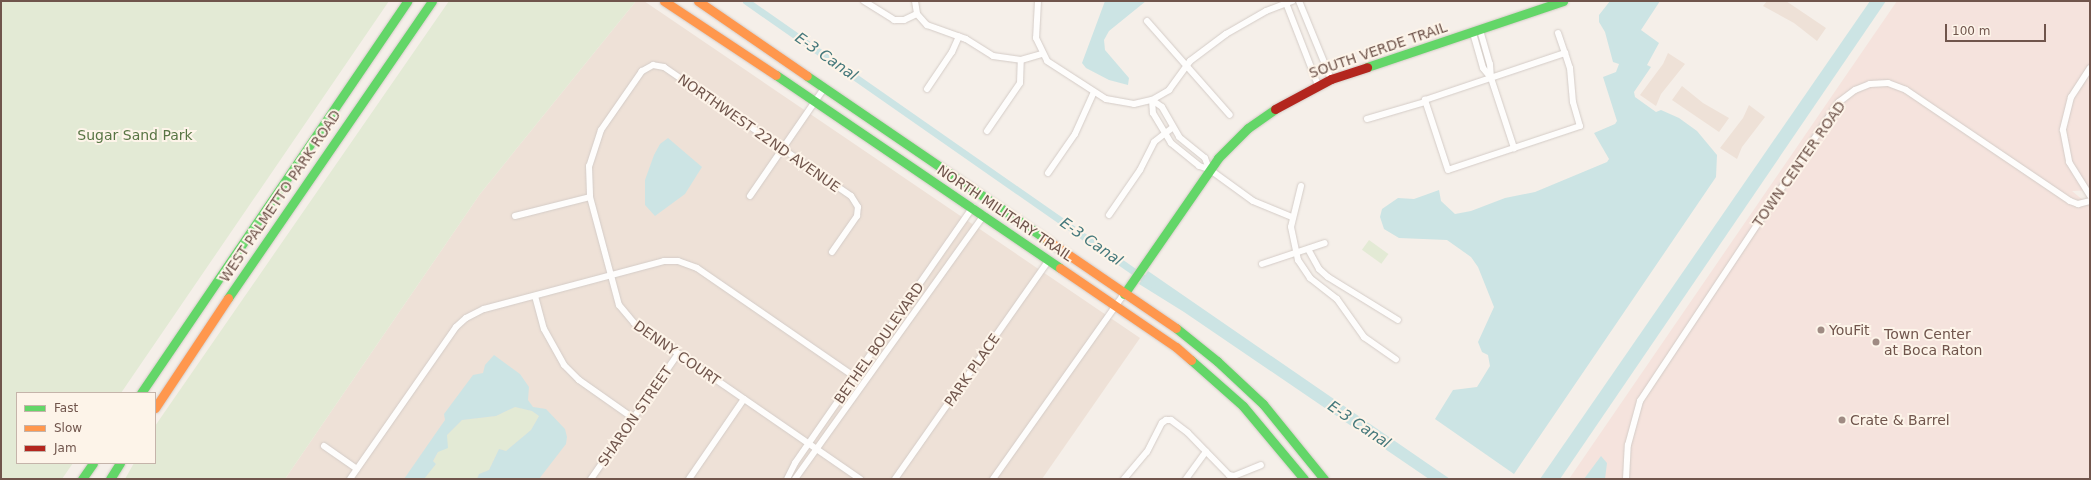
<!DOCTYPE html>
<style>
body{margin:0}
#map{position:relative;width:2091px;height:480px;overflow:hidden;background:#f5efe9;font-family:"DejaVu Sans",sans-serif}
div>[style]{position:absolute}
[style*='--x']{left:calc(var(--x)*1px);top:calc(var(--y)*1px);width:calc(var(--w)*1px);rotate:calc(var(--a)*1deg)}
.residential>*{inset:0;background:#eee1d7}
.commercial>*{inset:0;background:#f5e3dd}
.green>*{inset:0;background:#e3ead5;transform-origin:0 0}
.water>*{inset:0;background:#cce4e4}
.canal>*{height:7px;margin:-3.5px;padding:0 3.5px;transform-origin:3.5px;border-radius:3.5px;background:#cce4e4}
.roads{filter:drop-shadow(0 0 1px #d4ccc7) drop-shadow(0 0 1px #d4ccc7)}
.street>*{height:6px;margin:-3px;padding:0 3px;transform-origin:3px;border-radius:3px;background:#fefdfc}
.fast>*{height:9px;margin:-4.5px;padding:0 4.5px;transform-origin:4.5px;border-radius:4.5px;background:#63d668}
.slow>*{height:9px;margin:-4.5px;padding:0 4.5px;transform-origin:4.5px;border-radius:4.5px;background:#ff974d}
.jam>*{height:9px;margin:-4.5px;padding:0 4.5px;transform-origin:4.5px;border-radius:4.5px;background:#b3261e}
.dots>*{width:11px;height:11px;translate:-50% -50%;box-sizing:border-box;border:2px solid #fdf4e9;border-radius:50%}
span{translate:-50% -50%;white-space:nowrap;text-align:center;line-height:1.15;-webkit-text-stroke:4px #fdf4e9;paint-order:stroke}
.street-label{font-size:14px;color:#70554c}
.park-label{font-size:14px;color:#587544}
.poi-label{font-size:14px;color:#70554c}
.left{translate:0 -50%;text-align:left}
.water-label{font-size:15px;color:#44787b;font-style:italic}
.frame{position:absolute;inset:0;border:2px solid #70554c;pointer-events:none}
.legend{position:absolute;left:16px;top:392px;width:140px;height:72px;box-sizing:border-box;background:#fdf4e9;border:1px solid #c5b4aa;margin:0;padding:5px 7px;list-style:none;font-size:12px;color:#70554c}
.legend li{display:flex;align-items:center;gap:8px;height:20px}
.legend b{width:20px;border:1px solid #c5b4aa}
.scale{position:absolute;left:1945px;top:24px;width:101px;height:18px;box-sizing:border-box;border:2px solid #70554c;border-top:0;padding-left:5px;font-size:12px;line-height:14px;white-space:nowrap;color:#70554c;-webkit-text-stroke:3px #fdf4e9;paint-order:stroke}
</style>
<div id="map">
<div class="residential">
<i style="clip-path:polygon(636px 1px,644px 1px,1140px 338px,1042px 479px,285px 479px,480px 194px)"></i>
<i style="clip-path:polygon(1767px 1px,1786px 1px,1826px 28px,1817px 41px,1794px 23px,1763px 6px)"></i>
<i style="clip-path:polygon(1668px 53px,1685px 64px,1661px 94px,1656px 106px,1640px 95px,1663px 64px)"></i>
<i style="clip-path:polygon(1682px 86px,1703px 103px,1729px 118px,1719px 132px,1672px 100px)"></i>
<i style="clip-path:polygon(1749px 105px,1765px 117px,1742px 147px,1737px 159px,1720px 148px,1743px 118px)"></i>
</div>
<div class="commercial">
<i style="clip-path:polygon(1897px 1px,2090px 1px,2090px 190px,2072px 191px,2090px 206px,2090px 479px,1569px 479px)"></i>
</div>
<div class="green">
<i style="clip-path:polygon(1px 1px,389px 1px,121px 393px,17px 393px,17px 463px,73px 463px,62px 479px,1px 479px)"></i>
<i style="clip-path:polygon(449px 1px,636px 1px,480px 194px,285px 479px,125px 479px,134px 463px,155px 463px,155px 426px)"></i>
<i style="left:1369px;top:240px;width:24px;height:12px;rotate:36deg"></i>
<i style="clip-path:polygon(515px 407px,532px 411px,539px 416px,531px 430px,506px 451px,499px 449px,489px 470px,479px 474px,477px 479px,424px 479px,436px 464px,433px 462px,447px 435px,462px 420px,496px 416px)"></i>
</div>
<div class="water">
<i style="clip-path:polygon(1105px 1px,1146px 1px,1109px 31px,1104px 40px,1105px 50px,1129px 78px,1128px 85px,1109px 80px,1086px 68px,1082px 63px)"></i>
<i style="clip-path:polygon(1610px 1px,1660px 1px,1641px 30px,1659px 43px,1647px 65px,1651px 67px,1634px 92px,1635px 97px,1656px 112px,1661px 110px,1679px 118px,1697px 131px,1717px 155px,1716px 177px,1514px 474px,1435px 419px,1453px 390px,1477px 387px,1490px 366px,1488px 355px,1482px 352px,1478px 342px,1494px 307px,1478px 267px,1471px 257px,1447px 240px,1399px 238px,1384px 229px,1380px 217px,1382px 209px,1398px 198px,1414px 199px,1439px 190px,1441px 201px,1455px 214px,1471px 211px,1505px 198px,1535px 192px,1607px 162px,1609px 159px,1594px 133px,1615px 124px,1617px 121px,1603px 77px,1616px 72px,1619px 64px,1613px 62px,1605px 32px,1599px 22px,1599px 15px)"></i>
<i style="clip-path:polygon(1870px 1px,1886px 1px,1560px 479px,1540px 479px)"></i>
<i style="clip-path:polygon(668px 138px,702px 167px,685px 194px,655px 216px,645px 205px,645px 180px,654px 155px,660px 144px)"></i>
<i style="clip-path:polygon(1148px 271px,1450px 479px,1429px 479px,1184px 312px,1139px 284px)"></i>
<i style="clip-path:polygon(494px 355px,520px 374px,529px 387px,528px 400px,533px 407px,546px 409px,565px 429px,567px 437px,566px 444px,539px 479px,477px 479px,479px 474px,489px 470px,499px 449px,506px 451px,531px 430px,539px 416px,532px 411px,515px 407px,496px 416px,462px 420px,447px 435px,448px 448px,438px 452px,433px 461px,436px 464px,424px 479px,404px 479px,438px 430px,445px 420px,444px 414px,473px 375px,483px 373px,485px 365px)"></i>
<i style="clip-path:polygon(1601px 456px,1607px 463px,1605px 479px,1584px 479px)"></i>
</div>
<div class="canal">
<i style="--x:746;--y:1;--w:494;--a:34.9"></i>
</div>
<div class="roads">
<div class="street">
<i style="--x:864;--y:1;--w:36;--a:32"></i>
<i style="--x:894;--y:20;--w:10;--a:0"></i>
<i style="--x:904;--y:20;--w:14;--a:-25"></i>
<i style="--x:915;--y:1;--w:13;--a:81"></i>
<i style="--x:917;--y:14;--w:15;--a:48"></i>
<i style="--x:927;--y:25;--w:41;--a:19.7"></i>
<i style="--x:966;--y:39;--w:32;--a:32"></i>
<i style="--x:993;--y:56;--w:28;--a:8"></i>
<i style="--x:1021;--y:60;--w:22;--a:-16"></i>
<i style="--x:1038;--y:1;--w:37;--a:93"></i>
<i style="--x:1036;--y:38;--w:25;--a:64"></i>
<i style="--x:1047;--y:61;--w:70;--a:32.8"></i>
<i style="--x:1106;--y:99;--w:28;--a:10"></i>
<i style="--x:1134;--y:104;--w:18;--a:-13"></i>
<i style="--x:1152;--y:100;--w:20;--a:-30"></i>
<i style="--x:1169;--y:90;--w:36;--a:-54"></i>
<i style="--x:1190;--y:61;--w:45;--a:-36.9"></i>
<i style="--x:1226;--y:34;--w:46;--a:-29.9"></i>
<i style="--x:1266;--y:11;--w:28;--a:-21"></i>
<i style="--x:1299;--y:1;--w:84;--a:67.7"></i>
<i style="--x:1286;--y:3;--w:88;--a:68.7"></i>
<i style="--x:1147;--y:21;--w:125;--a:48.6"></i>
<i style="--x:1480;--y:30;--w:35;--a:74"></i>
<i style="--x:1490;--y:64;--w:14;--a:86"></i>
<i style="--x:1491;--y:78;--w:74;--a:71.8"></i>
<i style="--x:1473;--y:33;--w:36;--a:74"></i>
<i style="--x:1483;--y:68;--w:13;--a:51"></i>
<i style="--x:1558;--y:33;--w:21;--a:71"></i>
<i style="--x:1565;--y:53;--w:16;--a:72"></i>
<i style="--x:1570;--y:68;--w:34;--a:85"></i>
<i style="--x:1573;--y:102;--w:25;--a:74"></i>
<i style="--x:1580;--y:126;--w:139;--a:161.6"></i>
<i style="--x:1448;--y:170;--w:74;--a:-108.2"></i>
<i style="--x:1425;--y:100;--w:148;--a:-18.6"></i>
<i style="--x:2090;--y:68;--w:35;--a:123"></i>
<i style="--x:2071;--y:97;--w:34;--a:104"></i>
<i style="--x:2063;--y:130;--w:33;--a:79"></i>
<i style="--x:2069;--y:162;--w:40;--a:58"></i>
<i style="--x:927;--y:89;--w:45;--a:-56"></i>
<i style="--x:952;--y:52;--w:17;--a:-66"></i>
<i style="--x:1152;--y:100;--w:13;--a:86"></i>
<i style="--x:1153;--y:113;--w:35;--a:59"></i>
<i style="--x:1171;--y:143;--w:36;--a:39"></i>
<i style="--x:1199;--y:166;--w:10;--a:17"></i>
<i style="--x:1209;--y:169;--w:54;--a:36"></i>
<i style="--x:1253;--y:201;--w:42;--a:22.3"></i>
<i style="--x:1152;--y:100;--w:12;--a:35"></i>
<i style="--x:1162;--y:107;--w:34;--a:60"></i>
<i style="--x:1179;--y:137;--w:33;--a:39"></i>
<i style="--x:1205;--y:158;--w:12;--a:70"></i>
<i style="--x:1367;--y:119;--w:60;--a:-16.3"></i>
<i style="--x:987;--y:131;--w:58;--a:-55.5"></i>
<i style="--x:1020;--y:83;--w:23;--a:-88"></i>
<i style="--x:1048;--y:173;--w:47;--a:-55.3"></i>
<i style="--x:1075;--y:134;--w:46;--a:-65.7"></i>
<i style="--x:1301;--y:186;--w:42;--a:103.7"></i>
<i style="--x:1291;--y:227;--w:34;--a:78"></i>
<i style="--x:1298;--y:260;--w:22;--a:56"></i>
<i style="--x:1310;--y:278;--w:34;--a:38"></i>
<i style="--x:1337;--y:299;--w:47;--a:54.6"></i>
<i style="--x:1364;--y:337;--w:39;--a:35"></i>
<i style="--x:750;--y:196;--w:132;--a:-55.5"></i>
<i style="--x:1109;--y:215;--w:55;--a:-55.4"></i>
<i style="--x:1140;--y:170;--w:31;--a:-63"></i>
<i style="--x:1154;--y:142;--w:23;--a:-38"></i>
<i style="--x:515;--y:216;--w:77;--a:-14.2"></i>
<i style="--x:1308;--y:249;--w:23;--a:61"></i>
<i style="--x:1319;--y:269;--w:12;--a:42"></i>
<i style="--x:1328;--y:277;--w:82;--a:31.6"></i>
<i style="--x:832;--y:252;--w:44;--a:-55.2"></i>
<i style="--x:857;--y:216;--w:9;--a:-84"></i>
<i style="--x:858;--y:207;--w:13;--a:-122"></i>
<i style="--x:851;--y:196;--w:227;--a:-145.4"></i>
<i style="--x:664;--y:67;--w:11;--a:-170"></i>
<i style="--x:653;--y:65;--w:13;--a:151"></i>
<i style="--x:642;--y:71;--w:72;--a:124.8"></i>
<i style="--x:601;--y:130;--w:38;--a:108"></i>
<i style="--x:589;--y:166;--w:31;--a:88"></i>
<i style="--x:590;--y:197;--w:112;--a:75"></i>
<i style="--x:619;--y:305;--w:23;--a:50"></i>
<i style="--x:634;--y:323;--w:275;--a:34.6"></i>
<i style="--x:1262;--y:264;--w:66;--a:-18.4"></i>
<i style="--x:535;--y:296;--w:34;--a:75"></i>
<i style="--x:544;--y:329;--w:41;--a:60.9"></i>
<i style="--x:564;--y:365;--w:21;--a:45"></i>
<i style="--x:579;--y:380;--w:66;--a:35.1"></i>
<i style="--x:324;--y:446;--w:40;--a:34.9"></i>
<i style="--x:350;--y:479;--w:185;--a:-55.1"></i>
<i style="--x:456;--y:327;--w:13;--a:-42"></i>
<i style="--x:466;--y:318;--w:20;--a:-27"></i>
<i style="--x:484;--y:309;--w:186;--a:-14.9"></i>
<i style="--x:664;--y:261;--w:14;--a:0"></i>
<i style="--x:678;--y:261;--w:20;--a:20"></i>
<i style="--x:697;--y:268;--w:192;--a:34.6"></i>
<i style="--x:591;--y:479;--w:152;--a:-55.2"></i>
<i style="--x:689;--y:479;--w:97;--a:-55.5"></i>
<i style="--x:787;--y:479;--w:18;--a:-63"></i>
<i style="--x:795;--y:463;--w:312;--a:-55.2"></i>
<i style="--x:795;--y:479;--w:325;--a:-54.4"></i>
<i style="--x:895;--y:479;--w:268;--a:-54.9"></i>
<i style="--x:993;--y:479;--w:227;--a:-54.7"></i>
<i style="--x:1124;--y:479;--w:35;--a:-50"></i>
<i style="--x:1147;--y:452;--w:33;--a:-63"></i>
<i style="--x:1162;--y:423;--w:5;--a:-37"></i>
<i style="--x:1166;--y:420;--w:5;--a:0"></i>
<i style="--x:1171;--y:420;--w:21;--a:37"></i>
<i style="--x:1188;--y:433;--w:59;--a:45.7"></i>
<i style="--x:1229;--y:475;--w:5;--a:11"></i>
<i style="--x:1234;--y:476;--w:29;--a:-22"></i>
<i style="--x:1186;--y:479;--w:34;--a:-54"></i>
<i style="--x:1626;--y:479;--w:34;--a:-87"></i>
<i style="--x:1628;--y:445;--w:46;--a:-74.7"></i>
<i style="--x:1640;--y:401;--w:359;--a:-56.4"></i>
<i style="--x:1839;--y:102;--w:20;--a:-37"></i>
<i style="--x:1855;--y:90;--w:16;--a:-22"></i>
<i style="--x:1870;--y:84;--w:18;--a:-3"></i>
<i style="--x:1888;--y:83;--w:19;--a:21"></i>
<i style="--x:1906;--y:90;--w:198;--a:34.1"></i>
<i style="--x:2070;--y:201;--w:9;--a:21"></i>
<i style="--x:2078;--y:204;--w:12;--a:-14"></i>
</div>
<div class="fast">
<i style="--x:1367;--y:67;--w:207;--a:-18.6"></i>
<i style="--x:776;--y:75;--w:343;--a:34.2"></i>
<i style="--x:807;--y:76;--w:291;--a:34.3"></i>
<i style="--x:1124;--y:294;--w:165;--a:-55.3"></i>
<i style="--x:1218;--y:158;--w:42;--a:-45"></i>
<i style="--x:1248;--y:128;--w:33;--a:-35"></i>
<i style="--x:228;--y:298;--w:360;--a:-55.5"></i>
<i style="--x:1176;--y:328;--w:53;--a:38.8"></i>
<i style="--x:1217;--y:361;--w:63;--a:43.1"></i>
<i style="--x:1263;--y:404;--w:97;--a:50.9"></i>
<i style="--x:1191;--y:360;--w:69;--a:41.5"></i>
<i style="--x:1243;--y:406;--w:95;--a:50.1"></i>
<i style="--x:141;--y:393;--w:474;--a:-55.8"></i>
<i style="--x:82;--y:479;--w:19;--a:-55"></i>
<i style="--x:110;--y:479;--w:19;--a:-58"></i>
</div>
<div class="slow">
<i style="--x:664;--y:1;--w:134;--a:33.5"></i>
<i style="--x:698;--y:1;--w:132;--a:34.5"></i>
<i style="--x:1047;--y:240;--w:156;--a:34.3"></i>
<i style="--x:1060;--y:268;--w:140;--a:34.3"></i>
<i style="--x:1176;--y:347;--w:20;--a:41"></i>
<i style="--x:155;--y:408;--w:132;--a:-56.4"></i>
</div>
<div class="jam">
<i style="--x:1275;--y:109;--w:64;--a:-28.2"></i>
<i style="--x:1331;--y:79;--w:38;--a:-18"></i>
</div>
</div>
<div class="dots">
<i style="left:1821px;top:330px;background:#9f8b83"></i>
<i style="left:1876px;top:342px;background:#9f8b83"></i>
<i style="left:1842px;top:420px;background:#9f8b83"></i>
</div>
<div class="street-label">
<span style="left:1378px;top:50px;rotate:-19deg">SOUTH VERDE TRAIL</span>
<span style="left:759px;top:133px;rotate:35deg">NORTHWEST 22ND AVENUE</span>
<span style="left:1799px;top:164px;rotate:-55deg">TOWN CENTER ROAD</span>
<span style="left:280px;top:196px;rotate:-56deg">WEST PALMETTO PARK ROAD</span>
<span style="left:1005px;top:213px;rotate:34deg">NORTH MILITARY TRAIL</span>
<span style="left:879px;top:343px;rotate:-55deg">BETHEL BOULEVARD</span>
<span style="left:677px;top:353px;rotate:35deg">DENNY COURT</span>
<span style="left:972px;top:370px;rotate:-55deg">PARK PLACE</span>
<span style="left:635px;top:416px;rotate:-55deg">SHARON STREET</span>
</div>
<div class="park-label">
<span style="left:135px;top:135px">Sugar Sand Park</span>
</div>
<div class="poi-label">
<span class="left" style="left:1829px;top:330px">YouFit</span>
<span class="left" style="left:1884px;top:342px">Town Center<br>at Boca Raton</span>
<span class="left" style="left:1850px;top:420px">Crate &amp; Barrel</span>
</div>
<div class="water-label">
<span style="left:826px;top:57px;rotate:35deg">E-3 Canal</span>
<span style="left:1091px;top:242px;rotate:35deg">E-3 Canal</span>
<span style="left:1359px;top:425px;rotate:34deg">E-3 Canal</span>
</div>
<div class="frame"></div>
<ul class="legend">
<li><b style="height:5px;background:#63d668"></b>Fast</li>
<li><b style="height:5px;background:#ff974d"></b>Slow</li>
<li><b style="height:5px;background:#b3261e"></b>Jam</li>
</ul>
<div class="scale">100 m</div>
</div>
